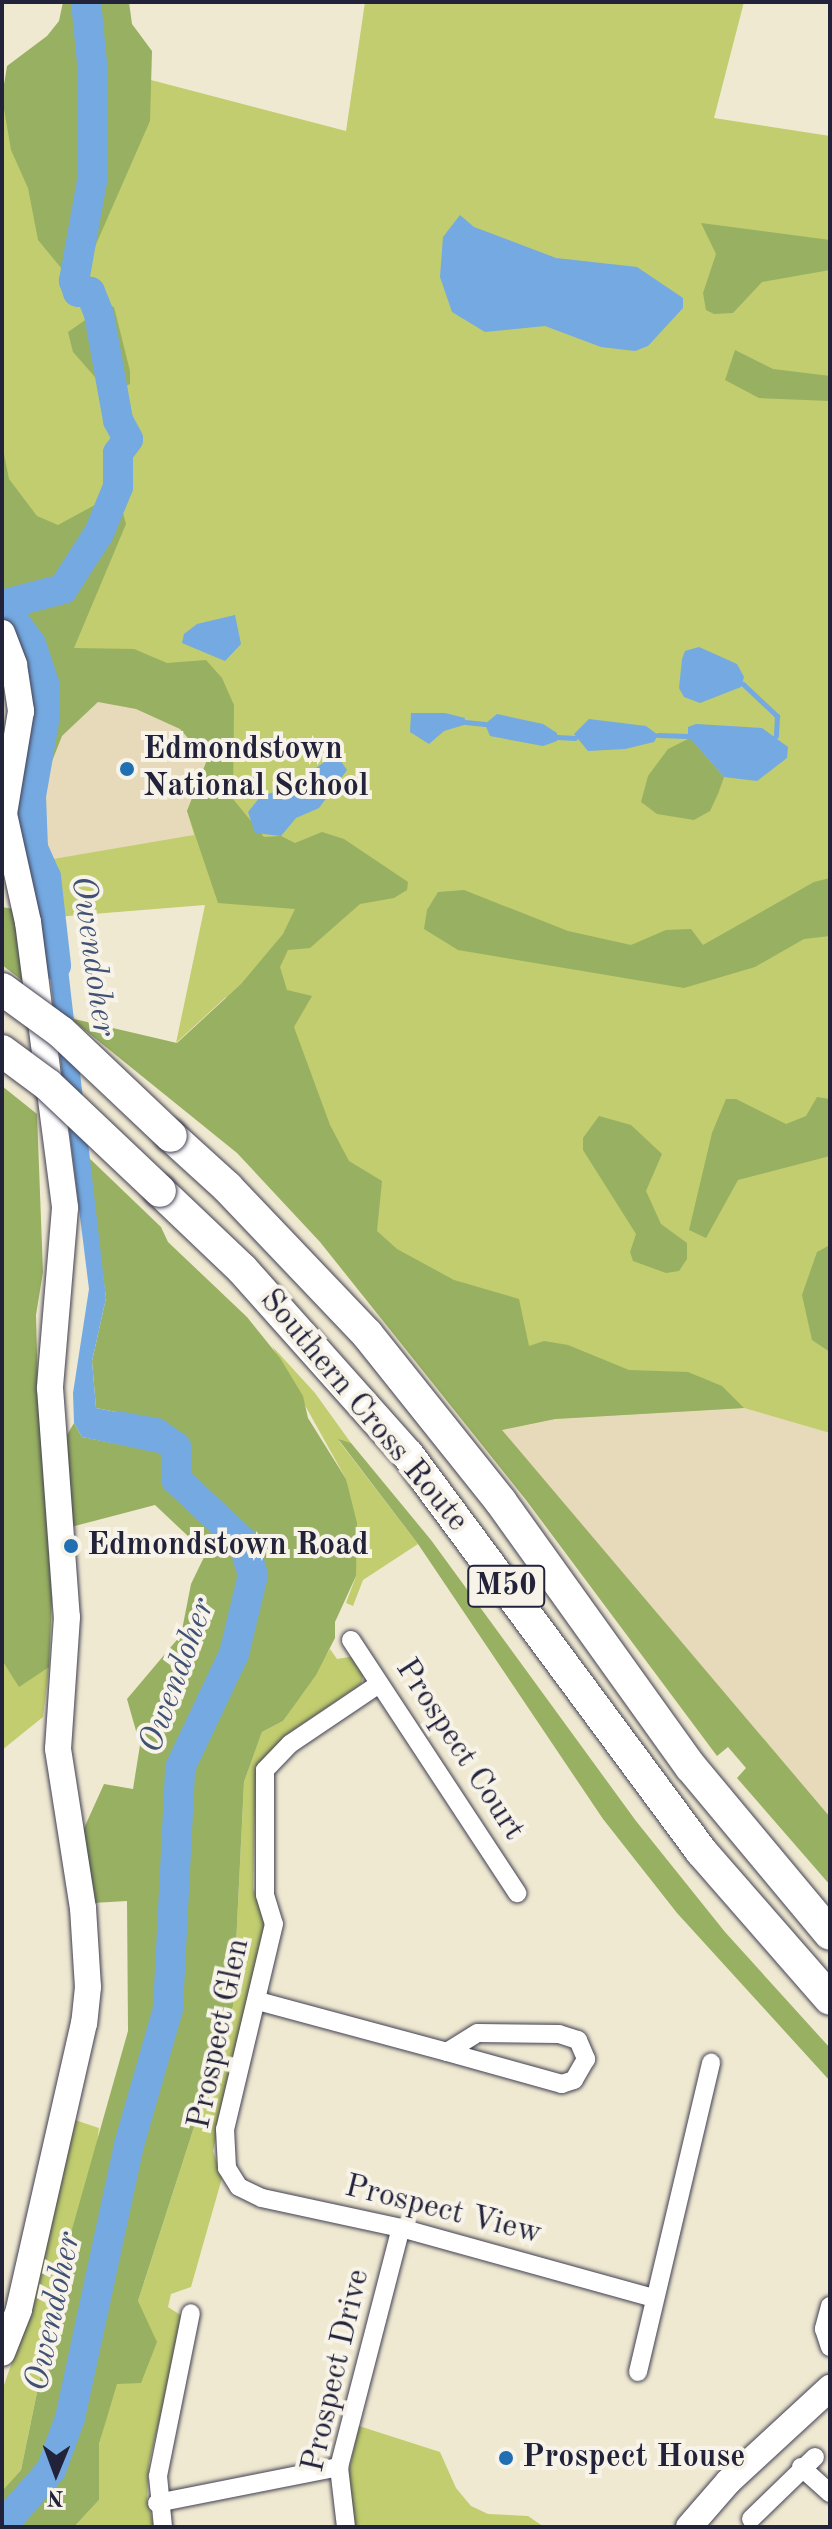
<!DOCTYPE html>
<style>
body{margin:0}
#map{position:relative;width:832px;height:2529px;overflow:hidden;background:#f0e9d2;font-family:"Old Standard TT",serif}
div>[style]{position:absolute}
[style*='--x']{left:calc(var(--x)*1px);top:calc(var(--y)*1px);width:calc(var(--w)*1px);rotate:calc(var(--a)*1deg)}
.built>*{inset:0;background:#e7daba}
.green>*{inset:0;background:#c1cd6e}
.forest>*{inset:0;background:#98b061}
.water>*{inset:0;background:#74a9e1}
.stream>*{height:5px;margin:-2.5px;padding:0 2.5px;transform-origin:2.5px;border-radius:2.5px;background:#74a9e1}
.river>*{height:30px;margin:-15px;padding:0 15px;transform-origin:15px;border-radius:15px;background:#74a9e1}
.roads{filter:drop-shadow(0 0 2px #414052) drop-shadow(0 0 2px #414052)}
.minor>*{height:18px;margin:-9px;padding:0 9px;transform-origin:9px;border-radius:9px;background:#fff}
.secondary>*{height:26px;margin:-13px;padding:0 13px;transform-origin:13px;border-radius:13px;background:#fff}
.motorway>*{height:32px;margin:-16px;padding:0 16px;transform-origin:16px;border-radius:16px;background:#fff}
.bridges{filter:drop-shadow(0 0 2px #414052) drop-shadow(0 0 2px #414052)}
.motorway-bridge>*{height:32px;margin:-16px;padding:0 16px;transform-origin:16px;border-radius:16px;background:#fff}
.dots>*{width:22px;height:22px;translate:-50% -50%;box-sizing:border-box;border:4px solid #f7f3e8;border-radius:50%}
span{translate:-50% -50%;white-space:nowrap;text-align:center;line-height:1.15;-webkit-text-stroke:8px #f7f3e8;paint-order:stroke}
.shield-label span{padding:2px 6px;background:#f7f3e8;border:2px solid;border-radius:6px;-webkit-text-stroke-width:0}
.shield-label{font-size:30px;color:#22223b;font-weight:700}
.poi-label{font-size:32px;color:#22223b;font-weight:700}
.left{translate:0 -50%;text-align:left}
.street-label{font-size:32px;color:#22223b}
.water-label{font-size:34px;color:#3f5175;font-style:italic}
.frame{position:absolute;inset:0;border:4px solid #22223b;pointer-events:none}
.north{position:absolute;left:16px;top:2433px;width:80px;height:80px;-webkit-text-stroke:6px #f7f3e8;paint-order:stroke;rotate:181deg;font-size:22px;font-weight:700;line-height:32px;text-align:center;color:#22223b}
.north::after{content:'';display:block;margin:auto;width:28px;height:36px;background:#22223b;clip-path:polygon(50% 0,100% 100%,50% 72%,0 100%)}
</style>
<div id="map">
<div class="built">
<i style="clip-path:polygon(98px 702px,205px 703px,207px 760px,187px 811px,194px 836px,47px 860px,43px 837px,22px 841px,19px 831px,42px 827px,38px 799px,62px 736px)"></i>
<i style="clip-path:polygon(744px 1408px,830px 1433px,830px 1817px,501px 1430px,555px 1419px)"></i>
</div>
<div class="green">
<i style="clip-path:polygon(365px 2px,744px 2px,714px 118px,830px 136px,830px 1433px,744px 1408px,555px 1419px,501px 1430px,226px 997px,176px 1043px,205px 905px,43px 918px,35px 883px,47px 860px,194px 835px,187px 811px,207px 760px,205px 704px,33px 666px,28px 647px,2px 602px,2px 103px,93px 73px,151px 80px,346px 131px)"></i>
<i style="clip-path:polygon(272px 1346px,315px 1393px,351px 1443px,339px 1441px,418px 1544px,363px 1580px,353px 1606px,346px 1603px,356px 1576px,346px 1479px)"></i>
<i style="clip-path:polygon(2px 1626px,49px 1667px,43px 1717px,2px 1750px)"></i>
<i style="clip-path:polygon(330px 1649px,337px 1659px,355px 1656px,364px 1673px,361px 1684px,286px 1735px,256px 1767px,253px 1888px,266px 1920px,265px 1936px,213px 2151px,222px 2178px,191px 2287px,171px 2294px,168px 2307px,182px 2316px,183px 2325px,149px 2463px,147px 2499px,154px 2527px,74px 2527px,99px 2500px,99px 2444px,138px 2301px,233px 2006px,244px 1782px,262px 1732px,283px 1721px)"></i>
<i style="clip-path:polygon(69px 2118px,99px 2128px,96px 2152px,67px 2247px,21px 2470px,2px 2491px,2px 2391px,28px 2315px)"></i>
<i style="clip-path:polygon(359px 2426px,440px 2452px,456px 2488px,471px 2506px,488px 2514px,528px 2516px,544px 2527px,353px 2527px,346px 2483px)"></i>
</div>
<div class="forest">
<i style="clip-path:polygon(63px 2px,129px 2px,132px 24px,152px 51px,150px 121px,83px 274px,62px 269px,38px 240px,28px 188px,11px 150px,2px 97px,7px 66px,47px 36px,59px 21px)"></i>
<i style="clip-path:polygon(701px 223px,830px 240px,830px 270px,762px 282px,733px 313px,714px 314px,706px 310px,703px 293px,716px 254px)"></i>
<i style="clip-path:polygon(107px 305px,114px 307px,130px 371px,130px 384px,110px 394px,73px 352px,68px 332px)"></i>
<i style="clip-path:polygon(735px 350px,773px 369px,830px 376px,830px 401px,759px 398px,725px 380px)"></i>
<i style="clip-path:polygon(2px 444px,9px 479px,37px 516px,58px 525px,104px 500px,123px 513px,126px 524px,74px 648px,134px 649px,167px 663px,206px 660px,222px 678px,234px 705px,233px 799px,264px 837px,281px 836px,295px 843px,322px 832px,344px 839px,408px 882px,407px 890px,394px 898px,360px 904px,310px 948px,288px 950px,280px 967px,287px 990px,312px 996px,294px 1027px,330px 1125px,349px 1161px,382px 1181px,377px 1231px,397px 1249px,454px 1280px,519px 1299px,529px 1346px,544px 1341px,568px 1345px,629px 1370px,688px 1372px,722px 1386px,744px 1408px,555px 1419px,502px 1430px,830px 1817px,830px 1885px,737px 1778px,746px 1768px,728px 1747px,717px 1756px,526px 1500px,320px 1242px,237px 1153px,70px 1018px,177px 1043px,241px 984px,283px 934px,295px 909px,218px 903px,187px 811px,207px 760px,180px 729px,136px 709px,98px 702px,62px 736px,46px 777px,25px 768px,35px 693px,28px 647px,2px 602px)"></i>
<i style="clip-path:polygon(690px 738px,724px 777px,718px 794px,710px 811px,694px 820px,657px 814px,641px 802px,648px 776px,668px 749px)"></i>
<i style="clip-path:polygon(830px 878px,830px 936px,804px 939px,755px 967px,684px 988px,458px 950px,424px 929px,427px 910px,438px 892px,464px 890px,568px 931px,631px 945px,666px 930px,691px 929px,703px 945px,814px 882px)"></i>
<i style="clip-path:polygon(2px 907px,19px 910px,27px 984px,2px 965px)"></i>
<i style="clip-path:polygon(2px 1086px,37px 1114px,43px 1272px,36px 1315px,38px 1393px,52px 1599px,49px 1667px,19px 1687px,2px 1660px)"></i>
<i style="clip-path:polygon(817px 1097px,830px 1099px,830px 1156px,738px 1180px,706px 1238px,689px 1230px,712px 1133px,726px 1099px,736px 1099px,786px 1124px,806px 1116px)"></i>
<i style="clip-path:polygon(599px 1116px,631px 1125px,662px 1154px,646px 1191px,661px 1224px,687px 1243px,687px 1259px,679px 1271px,666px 1273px,633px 1261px,630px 1252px,636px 1234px,583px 1150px,583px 1138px)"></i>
<i style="clip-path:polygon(86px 1155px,161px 1227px,168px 1242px,247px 1317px,280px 1358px,303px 1396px,308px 1418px,346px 1479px,357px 1523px,356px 1576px,335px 1622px,335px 1638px,316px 1675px,283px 1721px,262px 1732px,244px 1782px,233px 2006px,138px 2301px,157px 2342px,141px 2383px,117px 2384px,99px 2444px,99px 2500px,74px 2527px,2px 2527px,2px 2491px,21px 2470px,67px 2247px,128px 2031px,127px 1901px,93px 1903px,80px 1837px,104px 1784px,133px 1789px,140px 1745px,127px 1699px,181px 1635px,191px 1584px,206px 1553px,155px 1505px,71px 1527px,67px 1435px,74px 1423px,82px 1437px,158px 1452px,161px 1421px,96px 1408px,92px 1361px,106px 1298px)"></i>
<i style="clip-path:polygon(830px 1245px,830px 1352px,812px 1340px,802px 1295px,817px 1252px)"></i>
<i style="clip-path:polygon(338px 1439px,351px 1443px,431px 1540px,636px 1821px,725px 1932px,830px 2048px,830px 2081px,677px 1913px,603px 1819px,418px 1544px)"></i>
</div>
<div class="water">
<i style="clip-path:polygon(460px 215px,474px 227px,556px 258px,637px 267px,683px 298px,683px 308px,648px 346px,635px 351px,601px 347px,545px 326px,485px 332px,452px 312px,440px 277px,443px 237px)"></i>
<i style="clip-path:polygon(235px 615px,241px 644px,225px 661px,182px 643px,184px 634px,197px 624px)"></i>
<i style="clip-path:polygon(699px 647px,737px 664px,744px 677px,741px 687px,700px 703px,684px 697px,679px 688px,682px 659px,685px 651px)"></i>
<i style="clip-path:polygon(411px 713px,445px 713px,465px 718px,464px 725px,444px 731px,429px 744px,410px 732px)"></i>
<i style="clip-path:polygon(497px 714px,543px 724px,557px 733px,557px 741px,543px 746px,490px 736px,485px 724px)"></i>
<i style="clip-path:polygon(589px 719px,646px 726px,658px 735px,654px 742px,625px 749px,588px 751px,574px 734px)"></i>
<i style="clip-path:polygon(696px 724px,762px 728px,788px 747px,787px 758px,757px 781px,724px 777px,688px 736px,688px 727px)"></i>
<i style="clip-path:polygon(331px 757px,338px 757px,347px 770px,319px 808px,296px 818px,281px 836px,255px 833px,248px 812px,260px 797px,293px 785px)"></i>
<i style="clip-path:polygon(63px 925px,106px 1298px,92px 1361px,96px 1408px,161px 1421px,158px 1453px,82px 1437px,74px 1423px,73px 1393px,89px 1289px,44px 928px)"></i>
</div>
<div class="stream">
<i style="--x:743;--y:684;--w:47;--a:43.3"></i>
<i style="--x:777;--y:716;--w:20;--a:93"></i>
<i style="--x:465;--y:722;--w:20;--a:6"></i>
<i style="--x:658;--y:735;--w:30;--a:2"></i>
<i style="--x:557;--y:737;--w:18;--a:3"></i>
</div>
<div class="river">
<i style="--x:2;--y:604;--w:49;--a:54.1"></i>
<i style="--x:31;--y:644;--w:41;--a:71.6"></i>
<i style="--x:44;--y:683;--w:33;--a:88"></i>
<i style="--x:45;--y:716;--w:81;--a:99.9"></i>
<i style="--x:31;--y:796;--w:52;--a:87.8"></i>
<i style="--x:33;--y:848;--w:32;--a:66"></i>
<i style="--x:46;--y:877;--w:89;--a:83.5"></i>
<i style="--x:5;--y:604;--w:60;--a:-14.5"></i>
<i style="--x:63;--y:589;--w:67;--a:-57.3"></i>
<i style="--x:99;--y:533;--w:50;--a:-67.6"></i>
<i style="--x:118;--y:487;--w:34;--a:-90"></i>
<i style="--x:118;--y:453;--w:17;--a:-54"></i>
<i style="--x:128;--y:439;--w:21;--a:-118"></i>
<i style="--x:118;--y:420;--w:108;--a:-100.2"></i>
<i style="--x:99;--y:314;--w:24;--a:-112"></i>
<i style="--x:90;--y:292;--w:12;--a:180"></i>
<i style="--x:78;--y:292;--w:12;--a:-110"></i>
<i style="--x:74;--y:281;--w:102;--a:-79.8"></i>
<i style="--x:92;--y:181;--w:108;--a:-89.5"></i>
<i style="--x:93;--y:73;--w:71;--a:-95.6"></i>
<i style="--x:2;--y:2526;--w:74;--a:-48.8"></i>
<i style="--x:51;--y:2470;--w:55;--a:-69.9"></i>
<i style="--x:70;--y:2418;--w:279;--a:-77.8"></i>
<i style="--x:129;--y:2145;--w:141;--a:-74"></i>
<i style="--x:168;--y:2009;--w:241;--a:-87.1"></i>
<i style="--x:180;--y:1768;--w:126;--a:-64.7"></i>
<i style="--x:234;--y:1654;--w:81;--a:-76.5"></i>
<i style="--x:253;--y:1575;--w:34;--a:-107"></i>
<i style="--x:243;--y:1542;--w:92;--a:-136.8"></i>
<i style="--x:176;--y:1479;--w:32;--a:-90"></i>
<i style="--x:176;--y:1447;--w:24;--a:-145"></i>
<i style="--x:156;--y:1433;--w:36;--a:-170"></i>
</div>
<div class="roads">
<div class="minor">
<i style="--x:351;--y:1640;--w:303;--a:56.7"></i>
<i style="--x:379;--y:1684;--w:107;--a:146"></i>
<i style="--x:290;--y:1744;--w:36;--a:134"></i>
<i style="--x:265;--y:1770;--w:125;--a:90"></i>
<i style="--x:265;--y:1895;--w:30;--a:73"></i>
<i style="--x:274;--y:1924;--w:211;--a:103.4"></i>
<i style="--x:225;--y:2129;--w:39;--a:87"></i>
<i style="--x:227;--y:2168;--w:22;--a:58"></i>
<i style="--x:239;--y:2187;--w:25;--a:26"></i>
<i style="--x:262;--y:2198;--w:142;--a:12.2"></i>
<i style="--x:401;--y:2228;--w:262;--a:15.5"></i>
<i style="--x:258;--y:2001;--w:196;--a:15.1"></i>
<i style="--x:447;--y:2052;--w:36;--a:-32"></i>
<i style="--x:478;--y:2033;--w:81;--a:0.7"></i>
<i style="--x:559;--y:2034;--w:20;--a:18"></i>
<i style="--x:578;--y:2040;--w:21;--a:67"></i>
<i style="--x:586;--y:2059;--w:24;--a:120"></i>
<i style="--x:574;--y:2080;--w:13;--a:162"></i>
<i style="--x:562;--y:2084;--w:119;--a:-164.5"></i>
<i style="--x:830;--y:2306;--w:24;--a:105"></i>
<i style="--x:824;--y:2329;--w:19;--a:72"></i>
<i style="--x:638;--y:2372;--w:318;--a:-76.7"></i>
<i style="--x:801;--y:2467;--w:39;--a:42"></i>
<i style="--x:157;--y:2503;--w:186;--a:-11.2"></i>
<i style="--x:751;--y:2519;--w:89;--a:-44.1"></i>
<i style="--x:163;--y:2527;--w:51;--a:-95.6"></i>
<i style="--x:158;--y:2476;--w:166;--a:-78.6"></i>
<i style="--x:346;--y:2527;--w:60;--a:-96.7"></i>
<i style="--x:339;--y:2467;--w:247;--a:-75.5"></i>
</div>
<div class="secondary">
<i style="--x:2;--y:633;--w:34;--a:69"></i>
<i style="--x:14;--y:665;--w:47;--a:81.3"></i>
<i style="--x:21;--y:711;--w:104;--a:99.4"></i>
<i style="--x:4;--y:814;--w:111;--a:77.5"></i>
<i style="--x:28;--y:922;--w:288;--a:82.6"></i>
<i style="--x:65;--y:1208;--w:181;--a:94.8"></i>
<i style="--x:50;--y:1388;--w:230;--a:85.8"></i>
<i style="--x:67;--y:1617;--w:132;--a:93.9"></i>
<i style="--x:58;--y:1749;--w:161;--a:81.1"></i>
<i style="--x:83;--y:1908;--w:79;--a:86.4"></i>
<i style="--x:88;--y:1987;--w:36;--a:96"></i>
<i style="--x:84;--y:2023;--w:294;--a:102.8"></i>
<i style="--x:19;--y:2310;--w:46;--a:111.6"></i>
<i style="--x:689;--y:2527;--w:60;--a:-49.1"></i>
<i style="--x:728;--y:2482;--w:139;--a:-42.7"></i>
</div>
<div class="motorway">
<i style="--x:171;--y:1136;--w:76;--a:42.3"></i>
<i style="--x:227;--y:1187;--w:203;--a:46.4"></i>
<i style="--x:367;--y:1334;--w:215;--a:51.4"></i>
<i style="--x:501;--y:1502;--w:326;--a:54.4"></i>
<i style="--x:691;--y:1767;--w:217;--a:50.2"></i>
<i style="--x:160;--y:1191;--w:113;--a:43.6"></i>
<i style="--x:242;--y:1269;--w:249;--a:48.3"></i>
<i style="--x:408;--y:1455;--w:493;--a:53.5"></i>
<i style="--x:701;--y:1851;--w:196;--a:48.9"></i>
</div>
</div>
<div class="bridges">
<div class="motorway-bridge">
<i style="--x:2;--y:989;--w:73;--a:36.1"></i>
<i style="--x:61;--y:1032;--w:151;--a:43.4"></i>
<i style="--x:2;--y:1051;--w:57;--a:36.5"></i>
<i style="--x:48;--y:1085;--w:154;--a:43.4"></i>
</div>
</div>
<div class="dots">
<i style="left:127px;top:769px;background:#1f6fb2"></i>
<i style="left:71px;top:1546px;background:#1f6fb2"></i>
<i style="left:506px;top:2458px;background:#1f6fb2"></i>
</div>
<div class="shield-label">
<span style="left:506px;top:1586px">M50</span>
</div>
<div class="poi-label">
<span class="left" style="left:143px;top:769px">Edmondstown<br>National School</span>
<span class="left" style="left:87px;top:1546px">Edmondstown Road</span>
<span class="left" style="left:522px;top:2458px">Prospect House</span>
</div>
<div class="street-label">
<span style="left:363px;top:1411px;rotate:50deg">Southern Cross Route</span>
<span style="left:459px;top:1750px;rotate:57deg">Prospect Court</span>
<span style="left:220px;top:2034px;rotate:-78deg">Prospect Glen</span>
<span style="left:443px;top:2211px;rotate:14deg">Prospect View</span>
<span style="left:337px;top:2371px;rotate:-77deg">Prospect Drive</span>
</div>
<div class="water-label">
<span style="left:92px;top:956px;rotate:82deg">Owendoher</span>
<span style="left:178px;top:1676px;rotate:-70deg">Owendoher</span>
<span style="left:54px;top:2312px;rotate:-78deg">Owendoher</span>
</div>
<div class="frame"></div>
<div class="north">N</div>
</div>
